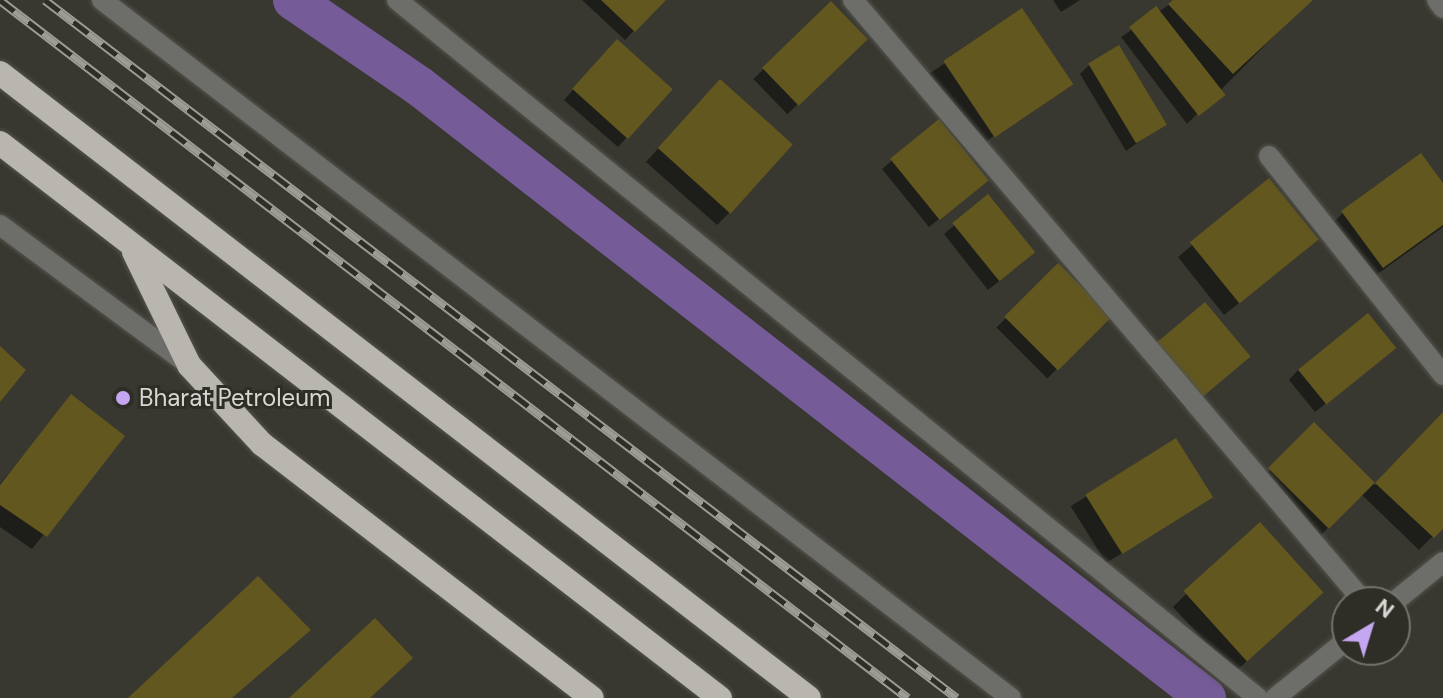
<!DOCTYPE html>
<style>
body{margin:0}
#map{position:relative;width:1443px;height:698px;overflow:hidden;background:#383730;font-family:"DM Sans",sans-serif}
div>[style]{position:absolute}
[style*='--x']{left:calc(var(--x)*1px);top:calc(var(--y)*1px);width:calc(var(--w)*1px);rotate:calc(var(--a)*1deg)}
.shadow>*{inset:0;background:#0007;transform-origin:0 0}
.canal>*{height:40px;margin:-20px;padding:0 20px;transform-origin:20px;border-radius:20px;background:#755b97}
.building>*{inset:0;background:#62571e;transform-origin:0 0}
.roads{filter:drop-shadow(0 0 2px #55544d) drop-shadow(0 0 2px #55544d)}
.minor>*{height:20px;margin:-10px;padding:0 10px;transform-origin:10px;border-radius:10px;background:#6d6d69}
.highway>*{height:24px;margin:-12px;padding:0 12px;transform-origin:12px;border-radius:12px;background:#b8b6ae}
.rail>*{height:9px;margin-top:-4.5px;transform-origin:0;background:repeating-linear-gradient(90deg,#2e2d26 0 18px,#9c9b95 0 36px);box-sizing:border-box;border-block:2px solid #9c9b95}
.dots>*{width:22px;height:22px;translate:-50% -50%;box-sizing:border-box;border:4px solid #2e2d26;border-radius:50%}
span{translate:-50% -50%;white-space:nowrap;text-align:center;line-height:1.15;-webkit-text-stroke:6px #2e2d26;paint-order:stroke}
.poi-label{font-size:24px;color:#d8d7d3}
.left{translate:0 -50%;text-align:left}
.north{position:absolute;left:1331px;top:586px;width:80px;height:80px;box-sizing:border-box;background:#2e2d26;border:2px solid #72716b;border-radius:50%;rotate:38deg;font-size:22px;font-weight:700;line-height:32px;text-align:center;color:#d8d7d3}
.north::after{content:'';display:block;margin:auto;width:28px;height:36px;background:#c5a6f1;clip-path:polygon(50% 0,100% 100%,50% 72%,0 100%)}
</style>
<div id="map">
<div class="shadow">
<i style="clip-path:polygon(582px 0,663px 0,625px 40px)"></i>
<i style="clip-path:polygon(1053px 0,1080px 0,1061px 12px)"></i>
<i style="clip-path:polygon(1176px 0,1310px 0,1187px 124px,1121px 37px)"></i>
<i style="left:831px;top:4px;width:49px;height:108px;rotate:46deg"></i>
<i style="left:1022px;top:11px;width:88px;height:112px;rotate:56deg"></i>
<i style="clip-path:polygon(608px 51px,670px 89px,618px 147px,564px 100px)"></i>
<i style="clip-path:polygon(1089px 65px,1164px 124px,1126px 151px,1080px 74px)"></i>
<i style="clip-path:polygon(707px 94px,730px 212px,717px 225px,646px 162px)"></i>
<i style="clip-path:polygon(939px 121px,977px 189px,929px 227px,882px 169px)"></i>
<i style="clip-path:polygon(1269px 181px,1303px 252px,1224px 315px,1178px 257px)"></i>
<i style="clip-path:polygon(1443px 186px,1443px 227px,1369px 280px,1330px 226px,1343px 213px)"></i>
<i style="clip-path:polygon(988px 197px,1023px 262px,988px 290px,944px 234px)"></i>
<i style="left:1058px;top:266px;width:72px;height:87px;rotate:45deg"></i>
<i style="clip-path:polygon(1152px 349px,1239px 365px,1185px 409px,1143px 358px)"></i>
<i style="clip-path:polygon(1384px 357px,1315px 412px,1289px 380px,1298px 370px)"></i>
<i style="clip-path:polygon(71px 397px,122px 436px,32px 549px,0 527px,0 484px)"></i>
<i style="clip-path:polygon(1443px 418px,1443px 526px,1419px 550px,1361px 494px,1320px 536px,1261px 479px,1314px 425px,1375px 485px)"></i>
<i style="left:1175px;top:441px;width:67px;height:123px;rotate:58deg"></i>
<i style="clip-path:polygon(1186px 594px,1308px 605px,1234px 673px,1173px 607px)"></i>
</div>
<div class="canal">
<i style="--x:293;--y:0;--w:153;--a:34.3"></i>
<i style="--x:419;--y:86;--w:997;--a:37.87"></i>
</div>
<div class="building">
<i style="clip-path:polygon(601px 0,666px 0,635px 32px)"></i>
<i style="clip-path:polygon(1173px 0,1313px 0,1233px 74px,1168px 4px)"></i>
<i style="left:831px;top:1px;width:53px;height:96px;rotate:46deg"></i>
<i style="left:1156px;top:6px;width:113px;height:34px;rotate:52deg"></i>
<i style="left:1022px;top:8px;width:92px;height:95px;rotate:56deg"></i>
<i style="left:617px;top:39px;width:75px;height:67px;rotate:42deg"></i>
<i style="left:1119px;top:45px;width:93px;height:36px;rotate:59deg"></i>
<i style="left:720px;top:79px;width:98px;height:93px;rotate:42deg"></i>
<i style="left:939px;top:119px;width:79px;height:63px;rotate:51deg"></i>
<i style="clip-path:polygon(1421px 153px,1443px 183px,1443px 225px,1383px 268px,1341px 211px)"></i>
<i style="left:1269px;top:178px;width:79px;height:102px;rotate:51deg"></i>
<i style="left:988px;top:194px;width:75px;height:46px;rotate:51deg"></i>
<i style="left:1058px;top:263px;width:76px;height:76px;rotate:45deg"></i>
<i style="left:1205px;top:302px;width:71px;height:72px;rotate:50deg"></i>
<i style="left:1368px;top:313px;width:45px;height:90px;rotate:51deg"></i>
<i style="clip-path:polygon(0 346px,26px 370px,0 402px)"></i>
<i style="clip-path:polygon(71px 394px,125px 436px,47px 537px,0 505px,0 485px)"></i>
<i style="clip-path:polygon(1443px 412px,1443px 529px,1434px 538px,1375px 483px)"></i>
<i style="left:1314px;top:422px;width:86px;height:65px;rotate:45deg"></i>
<i style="left:1176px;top:438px;width:70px;height:107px;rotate:58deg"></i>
<i style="left:1260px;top:522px;width:95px;height:103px;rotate:48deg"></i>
<i style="clip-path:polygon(258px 576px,311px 630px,232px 698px,128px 698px)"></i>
<i style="clip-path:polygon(375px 618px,413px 658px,370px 698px,289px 698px)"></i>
</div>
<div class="roads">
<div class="minor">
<i style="--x:102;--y:0;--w:1146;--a:37.52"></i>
<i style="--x:397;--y:0;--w:1108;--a:39.03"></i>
<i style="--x:853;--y:0;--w:790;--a:49.67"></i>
<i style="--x:1437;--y:0;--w:10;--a:53"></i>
<i style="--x:1269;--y:156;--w:280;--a:51.5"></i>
<i style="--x:0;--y:225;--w:235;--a:36.5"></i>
<i style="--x:1394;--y:602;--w:63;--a:-39.2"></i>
<i style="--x:1275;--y:698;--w:92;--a:-38.9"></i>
</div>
<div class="highway">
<i style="--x:0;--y:73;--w:1022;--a:37.69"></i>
<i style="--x:0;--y:143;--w:909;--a:37.63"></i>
<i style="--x:134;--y:252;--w:126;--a:64"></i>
<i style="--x:189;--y:365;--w:108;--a:47.3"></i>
<i style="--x:262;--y:444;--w:416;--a:37.6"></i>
</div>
</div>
<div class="rail">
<i style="--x:0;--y:0;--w:1145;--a:37.55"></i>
<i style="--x:45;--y:0;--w:1148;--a:37.43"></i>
</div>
<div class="dots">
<i style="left:123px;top:398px;background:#c5a6f1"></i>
</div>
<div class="poi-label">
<span class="left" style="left:139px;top:398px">Bharat Petroleum</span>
</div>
<div class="north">N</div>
</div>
